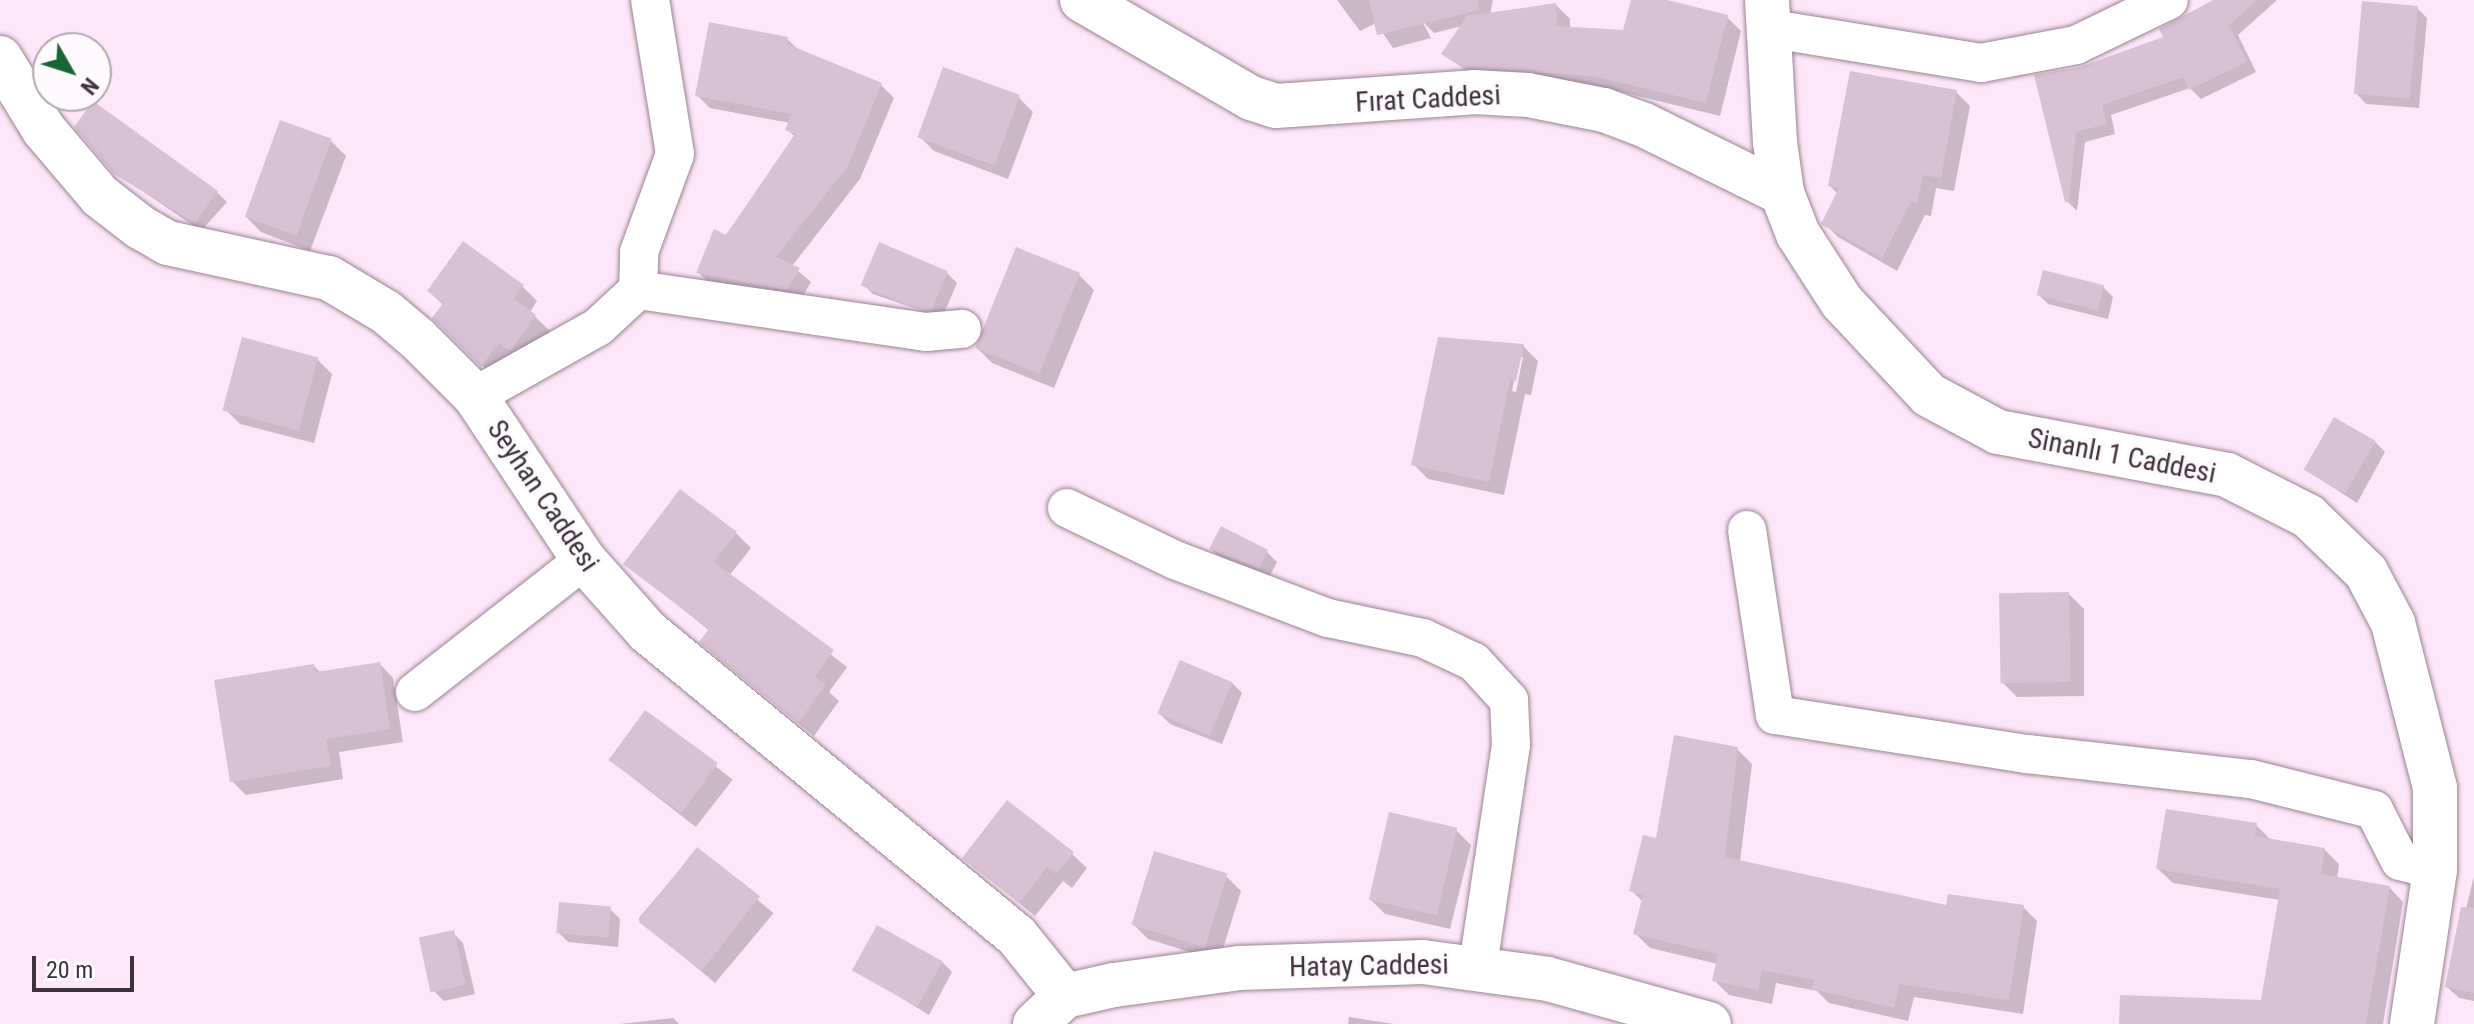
<!DOCTYPE html>
<meta charset="utf-8">
<style>
body{margin:0}
#map{position:relative;width:2474px;height:1024px;overflow:hidden;background:#fde6f8;font-family:"Roboto Condensed",sans-serif}
div>[style]{position:absolute}
[style*='--x']{left:calc(var(--x)*1px);top:calc(var(--y)*1px);width:calc(var(--w)*1px);rotate:calc(var(--a)*1deg)}
.shadow>*{inset:0;background:#0003;transform-origin:0 0}
.building>*{inset:0;background:#d8c1d3;transform-origin:0 0}
.roads{filter:drop-shadow(0 0 2px #998494) drop-shadow(0 0 2px #998494)}
.street>*{height:38px;margin:-19px;padding:0 19px;transform-origin:19px;border-radius:19px;background:#fff}
.secondary>*{height:44px;margin:-22px;padding:0 22px;transform-origin:22px;border-radius:22px;background:#fff}
span{translate:-50% -50%;white-space:nowrap;text-align:center;line-height:1.15;-webkit-text-stroke:7px #fef9fd;paint-order:stroke}
.street-label{font-size:28px;color:#3c333a}
.north{position:absolute;left:32px;top:32px;width:80px;height:80px;box-sizing:border-box;background:#fef9fd;border:2px solid #b0aaaf;border-radius:50%;rotate:129deg;font-size:22px;font-weight:700;line-height:32px;text-align:center;color:#3c333a}
.north::after{content:'';display:block;margin:auto;width:28px;height:36px;background:#186635;clip-path:polygon(50% 0,100% 100%,50% 72%,0 100%)}
.scale{position:absolute;left:32px;top:956px;width:102px;height:36px;box-sizing:border-box;border:4px solid #3c333a;border-top:0;padding-left:10px;font-size:24px;line-height:28px;white-space:nowrap;color:#3c333a;-webkit-text-stroke:6px #fef9fd;paint-order:stroke}
</style>
<div id="map">
<div class="shadow">
<i style="clip-path:polygon(1337px 0,1411px 0,1431px 38px,1393px 48px,1376px 23px,1360px 31px)"></i>
<i style="clip-path:polygon(1430px 0,1493px 0,1490px 15px,1556px 5px,1570px 19px,1570px 29px,1625px 32px,1633px 0,1659px 0,1727px 17px,1741px 31px,1720px 116px,1609px 89px,1479px 81px,1444px 53px,1462px 26px,1434px 33px,1425px 24px)"></i>
<i style="clip-path:polygon(2219px 0,2277px 0,2238px 35px,2256px 72px,2201px 99px,2190px 88px,2111px 115px,2115px 134px,2085px 142px,2077px 211px,2067px 201px,2081px 68px,2166px 38px)"></i>
<i style="clip-path:polygon(2417px 8px,2427px 18px,2419px 108px,2366px 104px,2356px 93px)"></i>
<i style="clip-path:polygon(787px 39px,801px 52px,881px 85px,894px 98px,860px 179px,792px 266px,811px 282px,800px 301px,712px 286px,699px 273px,795px 137px,787px 129px,790px 123px,710px 108px,697px 95px)"></i>
<i style="clip-path:polygon(1956px 92px,1970px 106px,1954px 191px,1936px 188px,1931px 216px,1925px 215px,1897px 271px,1838px 237px,1824px 223px,1838px 194px,1830px 186px)"></i>
<i style="clip-path:polygon(1018px 97px,1033px 112px,1008px 179px,934px 151px,919px 136px)"></i>
<i style="clip-path:polygon(331px 141px,346px 156px,310px 251px,261px 232px,246px 217px)"></i>
<i style="clip-path:polygon(116px 173px,217px 192px,227px 202px,201px 231px)"></i>
<i style="clip-path:polygon(1017px 250px,1079px 275px,1094px 290px,1054px 388px,992px 363px,977px 348px)"></i>
<i style="clip-path:polygon(947px 273px,957px 283px,942px 318px,873px 294px,863px 284px)"></i>
<i style="clip-path:polygon(522px 286px,537px 301px,530px 312px,550px 331px,525px 365px,497px 380px,435px 318px,444px 306px,429px 291px)"></i>
<i style="clip-path:polygon(2103px 287px,2113px 297px,2108px 319px,2048px 304px,2038px 294px)"></i>
<i style="clip-path:polygon(evenodd,1523px 346px,1538px 361px,1531px 395px,1525px 394px,1504px 495px,1428px 479px,1413px 464px,1523px 346px,1519px 357px,1523px 357px,1516px 392px,1512px 391px,1519px 357px)"></i>
<i style="clip-path:polygon(317px 359px,332px 374px,314px 443px,240px 424px,225px 409px)"></i>
<i style="clip-path:polygon(2375px 442px,2385px 452px,2357px 503px,2306px 470px)"></i>
<i style="clip-path:polygon(736px 533px,751px 548px,729px 576px,847px 667px,829px 692px,839px 701px,814px 736px,717px 657px,710px 631px,626px 564px)"></i>
<i style="clip-path:polygon(1211px 549px,1267px 552px,1277px 562px,1269px 577px,1221px 559px)"></i>
<i style="clip-path:polygon(2069px 594px,2084px 609px,2084px 696px,2017px 697px,2002px 682px)"></i>
<i style="clip-path:polygon(380px 664px,393px 678px,403px 742px,339px 752px,343px 779px,246px 795px,232px 781px,314px 666px,321px 673px)"></i>
<i style="clip-path:polygon(1232px 683px,1242px 693px,1222px 744px,1170px 724px,1160px 714px)"></i>
<i style="left:646px;top:712px;width:110px;height:60px;rotate:38deg"></i>
<i style="clip-path:polygon(1737px 749px,1752px 764px,1740px 862px,1948px 907px,2023px 907px,2037px 921px,2023px 1014px,1914px 997px,1908px 1021px,1829px 1003px,1817px 991px,1776px 983px,1772px 1004px,1729px 995px,1714px 980px,1718px 964px,1650px 948px,1635px 933px,1643px 902px,1632px 891px,1658px 841px)"></i>
<i style="clip-path:polygon(2256px 825px,2272px 841px,2324px 849px,2339px 864px,2337px 879px,2389px 887px,2403px 902px,2383px 1024px,2121px 1024px,2262px 1006px,2280px 900px,2173px 883px,2158px 869px)"></i>
<i style="clip-path:polygon(1456px 830px,1471px 845px,1450px 929px,1385px 914px,1370px 899px)"></i>
<i style="left:697px;top:849px;width:100px;height:91px;rotate:40deg"></i>
<i style="clip-path:polygon(1072px 854px,1087px 868px,1072px 888px,1063px 881px,1035px 916px,964px 858px)"></i>
<i style="clip-path:polygon(1226px 876px,1241px 891px,1219px 961px,1148px 939px,1133px 924px)"></i>
<i style="clip-path:polygon(2474px 876px,2474px 1001px,2459px 998px,2447px 987px)"></i>
<i style="clip-path:polygon(610px 909px,620px 919px,618px 947px,568px 942px,558px 932px)"></i>
<i style="clip-path:polygon(453px 933px,463px 943px,475px 994px,444px 1001px,434px 991px)"></i>
<i style="clip-path:polygon(942px 962px,952px 972px,929px 1015px,855px 970px)"></i>
<i style="clip-path:polygon(1349px 1017px,1394px 1024px,1348px 1024px)"></i>
<i style="clip-path:polygon(673px 1018px,679px 1024px,620px 1024px)"></i>
</div>
<div class="building">
<i style="clip-path:polygon(1369px 0,1478px 0,1479px 10px,1377px 35px)"></i>
<i style="clip-path:polygon(1631px 0,1667px 0,1728px 15px,1706px 103px,1593px 76px,1463px 68px,1441px 54px,1467px 16px,1556px 3px,1557px 26px,1623px 30px)"></i>
<i style="clip-path:polygon(2213px 0,2257px 0,2229px 25px,2247px 62px,2189px 90px,2183px 77px,2102px 105px,2107px 124px,2076px 132px,2069px 202px,2065px 202px,2034px 75px,2080px 67px,2163px 37px,2159px 29px)"></i>
<i style="left:2362px;top:1px;width:56px;height:93px;rotate:5deg"></i>
<i style="clip-path:polygon(709px 22px,788px 37px,787px 44px,882px 83px,848px 166px,776px 257px,800px 268px,787px 290px,696px 273px,714px 229px,726px 235px,795px 134px,785px 130px,792px 114px,695px 96px)"></i>
<i style="left:943px;top:67px;width:82px;height:75px;rotate:20deg"></i>
<i style="clip-path:polygon(1850px 71px,1957px 90px,1941px 178px,1923px 175px,1917px 203px,1911px 202px,1882px 258px,1821px 224px,1839px 188px,1828px 186px)"></i>
<i style="clip-path:polygon(93px 101px,218px 191px,195px 223px,114px 174px,74px 127px)"></i>
<i style="left:280px;top:120px;width:55px;height:103px;rotate:20deg"></i>
<i style="clip-path:polygon(463px 241px,524px 285px,514px 299px,536px 315px,510px 351px,499px 343px,481px 367px,432px 318px,443px 303px,427px 291px)"></i>
<i style="left:879px;top:242px;width:75px;height:47px;rotate:23deg"></i>
<i style="left:1016px;top:247px;width:69px;height:109px;rotate:22deg"></i>
<i style="left:2043px;top:270px;width:63px;height:26px;rotate:14deg"></i>
<i style="left:242px;top:337px;width:79px;height:76px;rotate:15deg"></i>
<i style="clip-path:polygon(1438px 337px,1524px 344px,1516px 381px,1510px 380px,1489px 482px,1411px 465px)"></i>
<i style="left:2334px;top:417px;width:48px;height:61px;rotate:30deg"></i>
<i style="clip-path:polygon(680px 489px,737px 532px,714px 562px,834px 650px,815px 677px,826px 685px,798px 723px,699px 642px,709px 629px,623px 564px)"></i>
<i style="clip-path:polygon(1221px 526px,1268px 550px,1259px 568px,1209px 549px)"></i>
<i style="left:2069px;top:592px;width:90px;height:70px;rotate:89deg"></i>
<i style="left:1180px;top:660px;width:57px;height:58px;rotate:23deg"></i>
<i style="clip-path:polygon(380px 662px,390px 729px,326px 739px,331px 766px,230px 782px,214px 680px,314px 664px,316px 672px)"></i>
<i style="left:645px;top:710px;width:90px;height:62px;rotate:36deg"></i>
<i style="clip-path:polygon(1674px 735px,1738px 747px,1725px 857px,1946px 905px,1948px 894px,2024px 905px,2009px 1000px,1900px 984px,1894px 1008px,1812px 989px,1814px 980px,1762px 970px,1758px 990px,1712px 981px,1718px 954px,1633px 934px,1643px 895px,1629px 891px,1643px 835px,1656px 838px)"></i>
<i style="clip-path:polygon(1007px 800px,1074px 852px,1056px 874px,1047px 867px,1019px 903px,962px 858px)"></i>
<i style="clip-path:polygon(2166px 809px,2257px 823px,2255px 836px,2325px 848px,2321px 874px,2390px 886px,2366px 1024px,2119px 1024px,2120px 995px,2261px 1000px,2280px 889px,2156px 869px)"></i>
<i style="left:1389px;top:812px;width:70px;height:90px;rotate:13deg"></i>
<i style="left:697px;top:847px;width:80px;height:95px;rotate:38deg"></i>
<i style="left:1154px;top:851px;width:77px;height:77px;rotate:17deg"></i>
<i style="left:559px;top:902px;width:52px;height:31px;rotate:5deg"></i>
<i style="clip-path:polygon(2461px 907px,2474px 908px,2474px 993px,2445px 987px)"></i>
<i style="left:877px;top:925px;width:75px;height:52px;rotate:29deg"></i>
<i style="left:454px;top:930px;width:56px;height:36px;rotate:78deg"></i>
</div>
<div class="roads">
<div class="street">
<i style="--x:1772;--y:29;--w:212;--a:9.2"></i>
<i style="--x:1981;--y:63;--w:97;--a:-10.7"></i>
<i style="--x:2076;--y:45;--w:103;--a:-25.8"></i>
<i style="--x:638;--y:290;--w:291;--a:8.3"></i>
<i style="--x:926;--y:332;--w:36;--a:-5"></i>
<i style="--x:475;--y:396;--w:141;--a:-29.3"></i>
<i style="--x:598;--y:327;--w:54;--a:-42.8"></i>
<i style="--x:638;--y:290;--w:38;--a:-88"></i>
<i style="--x:639;--y:252;--w:104;--a:-69.8"></i>
<i style="--x:675;--y:154;--w:156;--a:-99.2"></i>
<i style="--x:1067;--y:508;--w:120;--a:25.7"></i>
<i style="--x:1175;--y:560;--w:164;--a:20.8"></i>
<i style="--x:1328;--y:618;--w:97;--a:11.9"></i>
<i style="--x:1423;--y:638;--w:56;--a:25.2"></i>
<i style="--x:1474;--y:662;--w:52;--a:47.4"></i>
<i style="--x:1509;--y:700;--w:45;--a:87.5"></i>
<i style="--x:1511;--y:745;--w:223;--a:98.5"></i>
<i style="--x:1747;--y:530;--w:187;--a:81.4"></i>
<i style="--x:1775;--y:715;--w:255;--a:8.8"></i>
<i style="--x:2027;--y:754;--w:225;--a:6.4"></i>
<i style="--x:2251;--y:779;--w:127;--a:14.1"></i>
<i style="--x:2374;--y:810;--w:57;--a:63"></i>
<i style="--x:2400;--y:861;--w:36;--a:14"></i>
<i style="--x:415;--y:692;--w:214;--a:-38"></i>
</div>
<div class="secondary">
<i style="--x:1082;--y:0;--w:195;--a:30.1"></i>
<i style="--x:1251;--y:98;--w:26;--a:18"></i>
<i style="--x:1276;--y:106;--w:198;--a:-4"></i>
<i style="--x:1474;--y:92;--w:54;--a:3.2"></i>
<i style="--x:1528;--y:95;--w:77;--a:11.2"></i>
<i style="--x:1604;--y:110;--w:43;--a:20.6"></i>
<i style="--x:1644;--y:125;--w:154;--a:26.2"></i>
<i style="--x:1767;--y:0;--w:142;--a:86.8"></i>
<i style="--x:1775;--y:142;--w:51;--a:82.2"></i>
<i style="--x:1782;--y:193;--w:44;--a:68.7"></i>
<i style="--x:1798;--y:234;--w:81;--a:57.1"></i>
<i style="--x:1842;--y:302;--w:127;--a:46.9"></i>
<i style="--x:1929;--y:395;--w:78;--a:28.2"></i>
<i style="--x:1998;--y:432;--w:233;--a:10.6"></i>
<i style="--x:2227;--y:475;--w:91;--a:26.8"></i>
<i style="--x:2308;--y:516;--w:81;--a:44"></i>
<i style="--x:2366;--y:572;--w:58;--a:62.1"></i>
<i style="--x:2393;--y:623;--w:170;--a:75.7"></i>
<i style="--x:2435;--y:788;--w:82;--a:90"></i>
<i style="--x:2435;--y:870;--w:156;--a:98.5"></i>
<i style="--x:0;--y:58;--w:84;--a:58.6"></i>
<i style="--x:44;--y:130;--w:87;--a:49.7"></i>
<i style="--x:100;--y:196;--w:51;--a:37.8"></i>
<i style="--x:140;--y:227;--w:32;--a:30"></i>
<i style="--x:168;--y:243;--w:165;--a:12.3"></i>
<i style="--x:329;--y:278;--w:66;--a:30.8"></i>
<i style="--x:386;--y:312;--w:42;--a:40.2"></i>
<i style="--x:418;--y:339;--w:81;--a:45"></i>
<i style="--x:475;--y:396;--w:197;--a:56.4"></i>
<i style="--x:584;--y:560;--w:96;--a:48.4"></i>
<i style="--x:648;--y:632;--w:477;--a:39.5"></i>
<i style="--x:1016;--y:935;--w:78;--a:51.2"></i>
<i style="--x:1035;--y:1024;--w:41;--a:-43"></i>
<i style="--x:1065;--y:996;--w:50;--a:-12.7"></i>
<i style="--x:1114;--y:985;--w:126;--a:-7.7"></i>
<i style="--x:1239;--y:968;--w:184;--a:-1.9"></i>
<i style="--x:1423;--y:962;--w:126;--a:7.7"></i>
<i style="--x:1548;--y:979;--w:167;--a:15.6"></i>
</div>
</div>
<div class="street-label">
<span style="left:1428px;top:99px;rotate:-3deg">Fırat Caddesi</span>
<span style="left:2122px;top:456px;rotate:11deg">Sinanlı 1 Caddesi</span>
<span style="left:543px;top:496px;rotate:56deg">Seyhan Caddesi</span>
<span style="left:1369px;top:966px;rotate:-1deg">Hatay Caddesi</span>
</div>
<div class="north">N</div>
<div class="scale">20 m</div>
</div>
